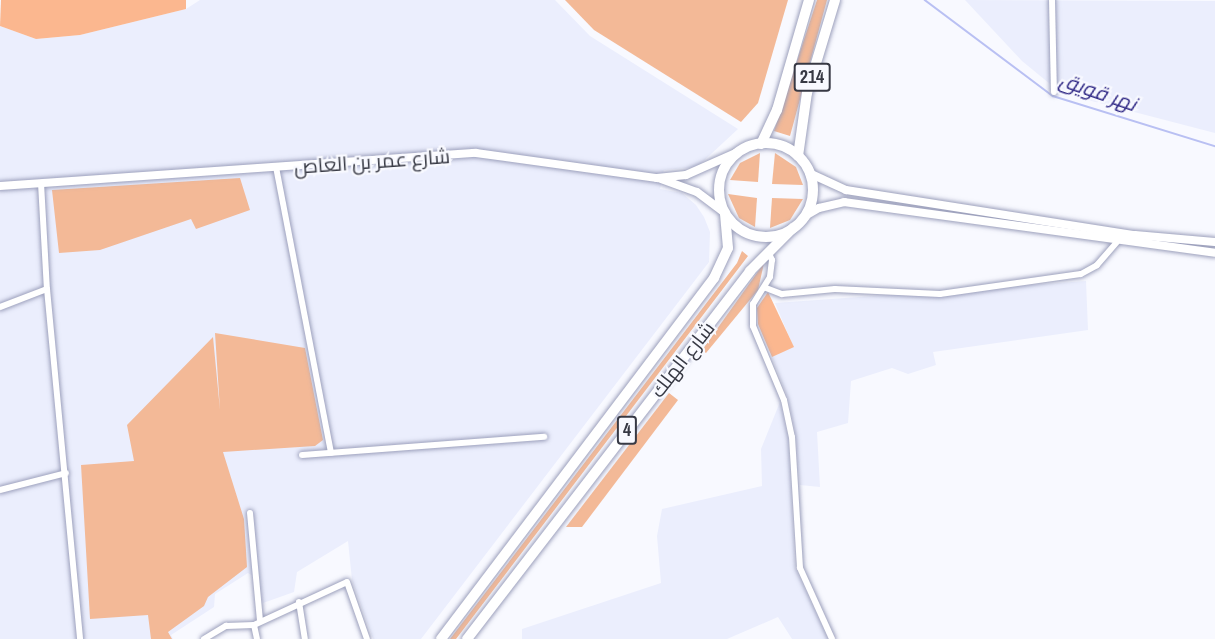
<!DOCTYPE html>
<meta charset="utf-8">
<style>
body{margin:0}
#map{position:relative;width:1215px;height:639px;overflow:hidden;background:#f8f9ff;font-family:"Archivo Narrow",Cairo,sans-serif}
div>[style]{position:absolute}
[style*='--x']{left:calc(var(--x)*1px);top:calc(var(--y)*1px);width:calc(var(--w)*1px);rotate:calc(var(--a)*1deg)}
.built>*{inset:0;background:#ebeefd}
.green>*{inset:0;background:#f3b997}
.forest>*{inset:0;background:#fbb78f}
.stream>*{height:1.5px;margin:-0.75px;padding:0 0.75px;transform-origin:0.75px;border-radius:0.75px;background:#b9c0f3}
.roads{filter:drop-shadow(0 0 2px #9ca0bc) drop-shadow(0 0 2px #9ca0bc)}
.street>*{height:6px;margin:-3px;padding:0 3px;transform-origin:3px;border-radius:3px;background:#fff}
.secondary>*{height:8px;margin:-4px;padding:0 4px;transform-origin:4px;border-radius:4px;background:#fff}
.highway>*{height:10px;margin:-5px;padding:0 5px;transform-origin:5px;border-radius:5px;background:#fff}
.highway>.ring{margin:-5px;padding:0;box-sizing:content-box;background:none;border:10px solid #fff;border-radius:50%}
span{translate:-50% -50%;white-space:nowrap;text-align:center;line-height:1.15;-webkit-text-stroke:4.5px #f8f9ff;paint-order:stroke}
.shield-label span{padding:2px 4px;background:#f8f9ff;border:2px solid;border-radius:4px;-webkit-text-stroke-width:0}
.shield-label{font-size:18px;color:#373944;font-weight:700}
.street-label{font-size:20px;color:#373944}
.water-label{font-size:21px;color:#302986;font-style:italic}
</style>
<div id="map">
<div class="built">
<i style="clip-path:polygon(200px 0,555px 0,590px 36px,738px 129px,697px 167px,664px 170px,660px 189px,682px 193px,696px 205px,704px 217px,710px 232px,709px 262px,421px 639px,373px 639px,352px 580px,348px 541px,297px 572px,294px 592px,263px 603px,255px 577px,248px 573px,215px 594px,214px 607px,171px 635px,173px 639px,0 639px,0 26px,36px 39px,80px 35px,186px 9px)"></i>
<i style="clip-path:polygon(965px 0,1215px 1px,1215px 133px,1061px 93px,1022px 61px)"></i>
<i style="clip-path:polygon(1086px 281px,1088px 330px,933px 352px,936px 365px,908px 374px,892px 368px,851px 381px,848px 423px,817px 432px,820px 487px,800px 485px,796px 436px,788px 398px,772px 357px,793px 346px,775px 303px)"></i>
<i style="clip-path:polygon(780px 402px,788px 437px,795px 568px,828px 639px,792px 639px,778px 617px,727px 639px,522px 639px,522px 629px,661px 583px,657px 536px,662px 509px,762px 486px,761px 449px)"></i>
</div>
<div class="green">
<i style="clip-path:polygon(565px 0,788px 0,758px 103px,741px 122px,594px 30px)"></i>
<i style="clip-path:polygon(817px 0,827px 0,790px 136px,774px 131px)"></i>
<i style="clip-path:polygon(760px 153px,758px 182px,730px 180px,740px 163px)"></i>
<i style="clip-path:polygon(775px 153px,796px 167px,803px 185px,772px 184px)"></i>
<i style="clip-path:polygon(240px 178px,250px 210px,196px 229px,191px 219px,100px 250px,59px 253px,52px 190px)"></i>
<i style="clip-path:polygon(728px 194px,757px 198px,755px 227px,739px 218px)"></i>
<i style="clip-path:polygon(772px 198px,803px 199px,790px 220px,770px 228px)"></i>
<i style="clip-path:polygon(742px 251px,748px 256px,456px 639px,450px 639px,737px 263px)"></i>
<i style="clip-path:polygon(764px 263px,758px 290px,706px 353px,702px 350px)"></i>
<i style="clip-path:polygon(215px 333px,305px 348px,323px 440px,315px 446px,223px 452px,244px 519px,247px 567px,208px 597px,204px 606px,168px 632px,172px 639px,151px 639px,148px 615px,90px 619px,81px 465px,134px 461px,127px 425px,213px 337px,220px 410px)"></i>
<i style="clip-path:polygon(669px 393px,678px 400px,582px 527px,566px 527px)"></i>
</div>
<div class="forest">
<i style="clip-path:polygon(1px 0,186px 0,186px 9px,80px 35px,36px 39px,0 26px)"></i>
<i style="clip-path:polygon(768px 292px,794px 347px,772px 357px,758px 324px,757px 308px)"></i>
</div>
<div class="stream">
<i style="--x:925;--y:0;--w:160;--a:36.9"></i>
<i style="--x:1053;--y:96;--w:170;--a:17.2"></i>
</div>
<div class="roads">
<div class="street">
<i style="--x:1052;--y:0;--w:92;--a:88.8"></i>
<i style="--x:276;--y:167;--w:291;--a:79.1"></i>
<i style="--x:41;--y:183;--w:106;--a:86.8"></i>
<i style="--x:47;--y:289;--w:352;--a:84.6"></i>
<i style="--x:768;--y:251;--w:10;--a:66"></i>
<i style="--x:772;--y:260;--w:17;--a:97"></i>
<i style="--x:770;--y:277;--w:32;--a:122"></i>
<i style="--x:753;--y:304;--w:22;--a:90"></i>
<i style="--x:753;--y:326;--w:80;--a:67.3"></i>
<i style="--x:784;--y:400;--w:38;--a:78"></i>
<i style="--x:792;--y:437;--w:131;--a:86.5"></i>
<i style="--x:800;--y:568;--w:78;--a:65.7"></i>
<i style="--x:766;--y:288;--w:17;--a:21"></i>
<i style="--x:782;--y:294;--w:53;--a:-5.4"></i>
<i style="--x:835;--y:289;--w:105;--a:2.7"></i>
<i style="--x:940;--y:294;--w:142;--a:-8.1"></i>
<i style="--x:1081;--y:274;--w:18;--a:-29"></i>
<i style="--x:1097;--y:265;--w:30;--a:-49"></i>
<i style="--x:0;--y:307;--w:50;--a:-21"></i>
<i style="--x:302;--y:455;--w:243;--a:-4.3"></i>
<i style="--x:0;--y:490;--w:68;--a:-14.4"></i>
<i style="--x:250;--y:513;--w:107;--a:84.7"></i>
<i style="--x:299;--y:602;--w:37;--a:81"></i>
<i style="--x:254;--y:625;--w:14;--a:78"></i>
<i style="--x:204;--y:639;--w:26;--a:-31"></i>
<i style="--x:226;--y:626;--w:28;--a:-2"></i>
<i style="--x:254;--y:625;--w:102;--a:-24.8"></i>
<i style="--x:347;--y:582;--w:60;--a:70.7"></i>
</div>
<div class="secondary">
<i style="--x:809;--y:173;--w:41;--a:24.7"></i>
<i style="--x:846;--y:190;--w:292;--a:8.9"></i>
<i style="--x:1135;--y:235;--w:80;--a:5"></i>
<i style="--x:661;--y:179;--w:38;--a:20"></i>
<i style="--x:697;--y:192;--w:35;--a:37"></i>
<i style="--x:0;--y:186;--w:477;--a:-4"></i>
<i style="--x:476;--y:153;--w:183;--a:7.9"></i>
<i style="--x:657;--y:178;--w:29;--a:-6"></i>
<i style="--x:686;--y:175;--w:57;--a:-23.9"></i>
<i style="--x:805;--y:216;--w:16;--a:-30"></i>
<i style="--x:819;--y:208;--w:26;--a:-13"></i>
<i style="--x:844;--y:202;--w:374;--a:7.8"></i>
</div>
<div class="highway">
<i class="ring" style="left:719px;top:143px;width:84px;height:84px"></i>
<i style="--x:761;--y:144;--w:38;--a:-65"></i>
<i style="--x:777;--y:110;--w:115;--a:-73.8"></i>
<i style="--x:798;--y:156;--w:64;--a:-81.9"></i>
<i style="--x:807;--y:93;--w:97;--a:-73.2"></i>
<i style="--x:441;--y:639;--w:453;--a:-52.9"></i>
<i style="--x:714;--y:278;--w:33;--a:-65"></i>
<i style="--x:728;--y:248;--w:35;--a:-95"></i>
<i style="--x:467;--y:639;--w:464;--a:-52.4"></i>
<i style="--x:750;--y:271;--w:61;--a:-45"></i>
</div>
</div>
<div class="shield-label">
<span style="left:812px;top:77px">214</span>
<span style="left:627px;top:430px">4</span>
</div>
<div class="street-label">
<span style="left:372px;top:161px;rotate:-4deg">شارع عمر بن العاص</span>
<span style="left:682px;top:359px;rotate:-52deg">شارع الهلك</span>
</div>
<div class="water-label">
<span style="left:1098px;top:92px;rotate:19deg">نهر قويق</span>
</div>
</div>
